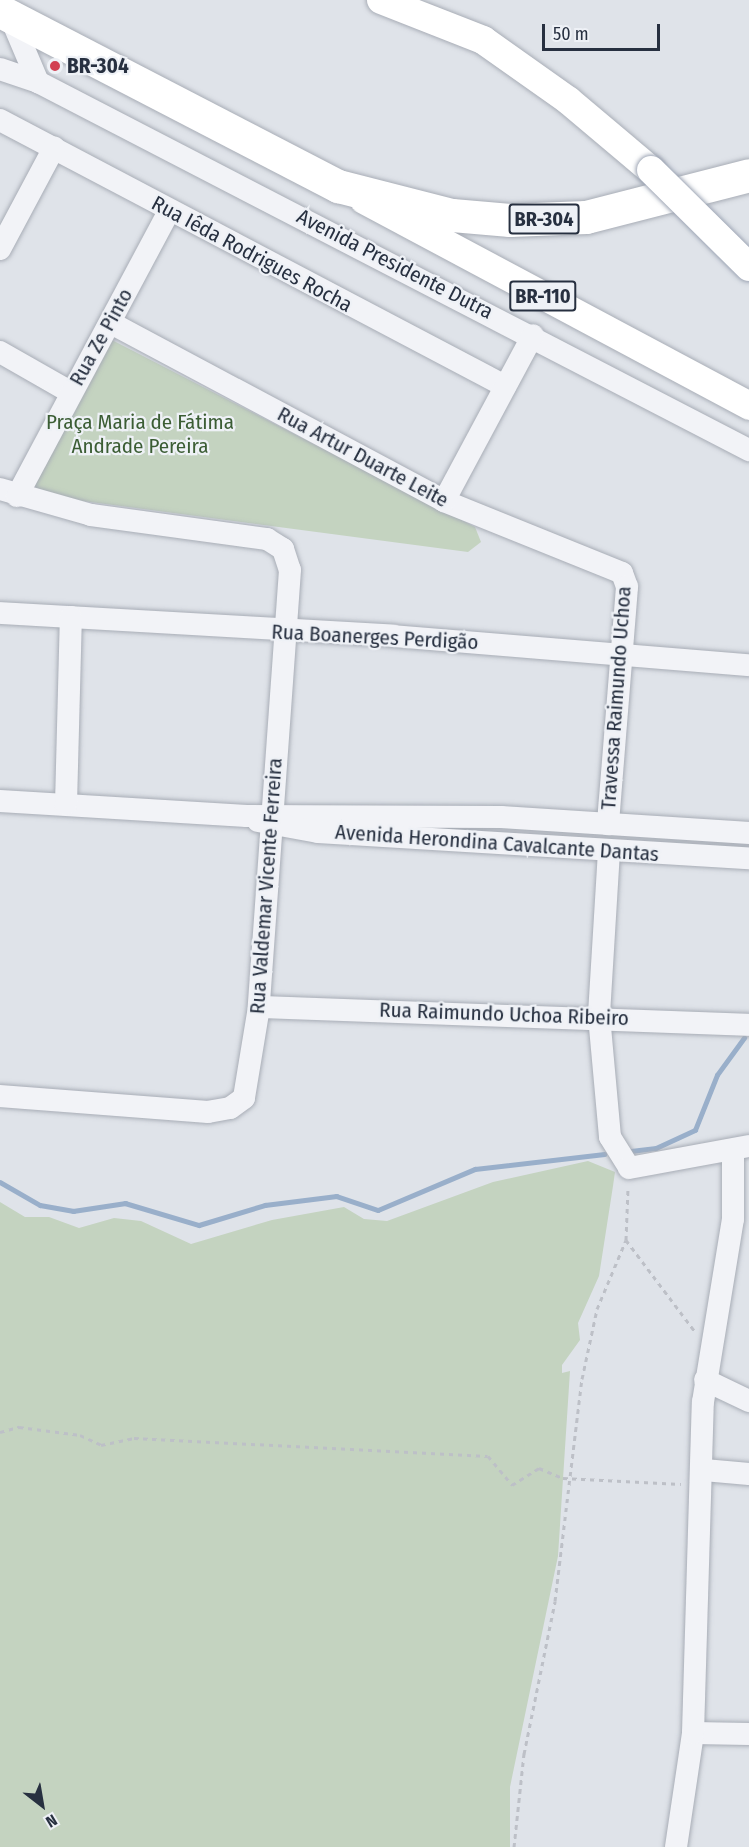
<!DOCTYPE html>
<meta charset="utf-8">
<style>
body{margin:0}
#map{position:relative;width:749px;height:1847px;overflow:hidden;background:#dfe3e9;font-family:"Fira Sans Condensed",sans-serif}
div>[style]{position:absolute}
[style*='--x']{left:calc(var(--x)*1px);top:calc(var(--y)*1px);width:calc(var(--w)*1px);rotate:calc(var(--a)*1deg)}
.green>*{inset:0;background:#c4d3c0}
.stream>*{height:4.5px;margin:-2.25px;padding:0 2.25px;transform-origin:2.25px;border-radius:2.25px;background:#99afca}
.path>*{height:3px;margin-top:-1.5px;transform-origin:0;background:repeating-linear-gradient(90deg,#bdc0c7 0 4.5px,transparent 0 9px)}
.roads{filter:drop-shadow(0 0 2px #a8adb6) drop-shadow(0 0 2px #a8adb6)}
.minor>*{height:22px;margin:-11px;padding:0 11px;transform-origin:11px;border-radius:11px;background:#f2f3f7}
.major>*{height:28px;margin:-14px;padding:0 14px;transform-origin:14px;border-radius:14px;background:#fff}
.highway>*{height:33px;margin:-16.5px;padding:0 16.5px;transform-origin:16.5px;border-radius:16.5px;background:#fff}
.bridges{filter:drop-shadow(0 0 2px #9ea6b5) drop-shadow(0 0 2px #9ea6b5)}
.major-bridge>*{height:28px;margin:-14px;padding:0 14px;transform-origin:14px;border-radius:14px;background:#fff}
.dots>*{width:16px;height:16px;translate:-50% -50%;box-sizing:border-box;border:3px solid #eef1f6;border-radius:50%}
span{translate:-50% -50%;white-space:nowrap;text-align:center;line-height:1.15;-webkit-text-stroke:4.5px #eef1f6;paint-order:stroke}
.shield-label span{padding:2px 4px;background:#eef1f6;border:2px solid;border-radius:4px;-webkit-text-stroke-width:0}
.shield-label{font-size:20px;color:#273040;font-weight:700}
.poi-label{font-size:21px;color:#273040;font-weight:700}
.left{translate:0 -50%;text-align:left}
.street-label{font-size:21px;color:#273040}
.park-label{font-size:21px;color:#3b5d34}
.north{position:absolute;left:12px;top:1775px;width:60px;height:60px;-webkit-text-stroke:4px #eef1f6;paint-order:stroke;rotate:149deg;font-size:16px;font-weight:700;line-height:24px;text-align:center;color:#273040}
.north::after{content:'';display:block;margin:auto;width:21px;height:27px;background:#273040;clip-path:polygon(50% 0,100% 100%,50% 72%,0 100%)}
.scale{position:absolute;left:542px;top:24px;width:118px;height:27px;box-sizing:border-box;border:3px solid #273040;border-top:0;padding-left:8px;font-size:18px;line-height:21px;white-space:nowrap;color:#273040;-webkit-text-stroke:4px #eef1f6;paint-order:stroke}
</style>
<div id="map">
<div class="green">
<i style="clip-path:polygon(110px 339px,475px 527px,481px 542px,468px 552px,30px 494px)"></i>
<i style="clip-path:polygon(588px 1161px,615px 1172px,613px 1186px,599px 1276px,578px 1323px,580px 1340px,562px 1365px,562px 1373px,570px 1371px,558px 1556px,510px 1787px,510px 1847px,0 1847px,0 1202px,25px 1217px,49px 1217px,79px 1228px,114px 1218px,141px 1221px,191px 1244px,272px 1220px,344px 1207px,364px 1219px,387px 1221px,493px 1182px)"></i>
</div>
<div class="stream">
<i style="--x:631;--y:1151;--w:25;--a:-7"></i>
<i style="--x:656;--y:1148;--w:43;--a:-24.8"></i>
<i style="--x:695;--y:1130;--w:59;--a:-68.2"></i>
<i style="--x:717;--y:1075;--w:46;--a:-53.9"></i>
<i style="--x:0;--y:1182;--w:46;--a:29.9"></i>
<i style="--x:40;--y:1205;--w:34;--a:10"></i>
<i style="--x:73;--y:1211;--w:53;--a:-8.7"></i>
<i style="--x:125;--y:1203;--w:77;--a:16.6"></i>
<i style="--x:199;--y:1225;--w:69;--a:-16.9"></i>
<i style="--x:265;--y:1205;--w:72;--a:-7.2"></i>
<i style="--x:336;--y:1196;--w:44;--a:18.4"></i>
<i style="--x:378;--y:1210;--w:105;--a:-22.9"></i>
<i style="--x:475;--y:1169;--w:130;--a:-6.6"></i>
</div>
<div class="path">
<i style="--x:626;--y:1240;--w:116;--a:53"></i>
<i style="--x:0;--y:1432;--w:20;--a:-15"></i>
<i style="--x:19;--y:1427;--w:62;--a:7.5"></i>
<i style="--x:80;--y:1435;--w:23;--a:25"></i>
<i style="--x:101;--y:1445;--w:34;--a:-12"></i>
<i style="--x:134;--y:1438;--w:354;--a:2.9"></i>
<i style="--x:488;--y:1456;--w:38;--a:50"></i>
<i style="--x:512;--y:1485;--w:32;--a:-32"></i>
<i style="--x:539;--y:1468;--w:26;--a:23"></i>
<i style="--x:563;--y:1478;--w:118;--a:2.9"></i>
<i style="--x:514;--y:1847;--w:94;--a:-83.9"></i>
<i style="--x:524;--y:1754;--w:156;--a:-78.5"></i>
<i style="--x:555;--y:1601;--w:224;--a:-83.1"></i>
<i style="--x:582;--y:1379;--w:72;--a:-77.9"></i>
<i style="--x:597;--y:1309;--w:75;--a:-67.2"></i>
<i style="--x:626;--y:1240;--w:53;--a:-87.8"></i>
</div>
<div class="roads">
<div class="minor">
<i style="--x:6;--y:19;--w:5;--a:-37"></i>
<i style="--x:10;--y:16;--w:72;--a:67"></i>
<i style="--x:38;--y:82;--w:801;--a:27.37"></i>
<i style="--x:0;--y:69;--w:40;--a:18.9"></i>
<i style="--x:0;--y:120;--w:571;--a:27.78"></i>
<i style="--x:0;--y:249;--w:115;--a:-61.9"></i>
<i style="--x:111;--y:323;--w:378;--a:28.1"></i>
<i style="--x:444;--y:501;--w:192;--a:22"></i>
<i style="--x:622;--y:573;--w:15;--a:70"></i>
<i style="--x:627;--y:587;--w:238;--a:94.6"></i>
<i style="--x:0;--y:352;--w:81;--a:29.7"></i>
<i style="--x:0;--y:489;--w:95;--a:15.9"></i>
<i style="--x:91;--y:515;--w:178;--a:7.8"></i>
<i style="--x:267;--y:539;--w:19;--a:32"></i>
<i style="--x:283;--y:549;--w:22;--a:72"></i>
<i style="--x:290;--y:570;--w:438;--a:94.1"></i>
<i style="--x:259;--y:1007;--w:92;--a:99.4"></i>
<i style="--x:244;--y:1098;--w:17;--a:144"></i>
<i style="--x:230;--y:1108;--w:22;--a:170"></i>
<i style="--x:208;--y:1112;--w:209;--a:-175.6"></i>
<i style="--x:17;--y:496;--w:323;--a:-61.9"></i>
<i style="--x:444;--y:501;--w:188;--a:-61.8"></i>
<i style="--x:0;--y:613;--w:394;--a:3.3"></i>
<i style="--x:393;--y:636;--w:357;--a:4.7"></i>
<i style="--x:0;--y:801;--w:247;--a:3.5"></i>
<i style="--x:247;--y:816;--w:254;--a:0.2"></i>
<i style="--x:501;--y:817;--w:249;--a:3.7"></i>
<i style="--x:66;--y:804;--w:187;--a:-88.5"></i>
<i style="--x:258;--y:821;--w:61;--a:10.4"></i>
<i style="--x:318;--y:832;--w:432;--a:3.5"></i>
<i style="--x:609;--y:851;--w:165;--a:93.5"></i>
<i style="--x:599;--y:1016;--w:121;--a:84.8"></i>
<i style="--x:610;--y:1137;--w:36;--a:58"></i>
<i style="--x:629;--y:1168;--w:122;--a:-10.4"></i>
<i style="--x:259;--y:1007;--w:490;--a:2.1"></i>
<i style="--x:705;--y:1380;--w:49;--a:25.5"></i>
<i style="--x:704;--y:1470;--w:45;--a:5.1"></i>
<i style="--x:693;--y:1733;--w:56;--a:1"></i>
<i style="--x:676;--y:1847;--w:115;--a:-81.5"></i>
<i style="--x:693;--y:1733;--w:331;--a:-88.3"></i>
<i style="--x:703;--y:1402;--w:185;--a:-80.7"></i>
<i style="--x:733;--y:1219;--w:69;--a:-90"></i>
</div>
<div class="major">
<i style="--x:381;--y:0;--w:110;--a:21.4"></i>
<i style="--x:483;--y:40;--w:105;--a:35.3"></i>
<i style="--x:569;--y:101;--w:107;--a:40.1"></i>
<i style="--x:364;--y:200;--w:437;--a:28.1"></i>
</div>
<div class="highway">
<i style="--x:0;--y:11;--w:381;--a:27.4"></i>
<i style="--x:338;--y:186;--w:118;--a:14.3"></i>
<i style="--x:452;--y:215;--w:58;--a:4.9"></i>
<i style="--x:510;--y:220;--w:76;--a:-2.3"></i>
<i style="--x:586;--y:217;--w:168;--a:-14.4"></i>
</div>
</div>
<div class="bridges">
<div class="major-bridge">
<i style="--x:651;--y:170;--w:138;--a:44.7"></i>
</div>
</div>
<div class="dots">
<i style="left:55px;top:66px;background:#d23f51"></i>
</div>
<div class="shield-label">
<span style="left:544px;top:219px">BR-304</span>
<span style="left:543px;top:296px">BR-110</span>
</div>
<div class="poi-label">
<span class="left" style="left:67px;top:66px">BR-304</span>
</div>
<div class="street-label">
<span style="left:252px;top:254px;rotate:28deg">Rua Iêda Rodrigues Rocha</span>
<span style="left:395px;top:264px;rotate:27deg">Avenida Presidente Dutra</span>
<span style="left:101px;top:337px;rotate:-61deg">Rua Ze Pinto</span>
<span style="left:363px;top:457px;rotate:28deg">Rua Artur Duarte Leite</span>
<span style="left:375px;top:637px;rotate:3deg">Rua Boanerges Perdigão</span>
<span style="left:616px;top:698px;rotate:-86deg">Travessa Raimundo Uchoa</span>
<span style="left:497px;top:843px;rotate:4deg">Avenida Herondina Cavalcante Dantas</span>
<span style="left:266px;top:886px;rotate:-86deg">Rua Valdemar Vicente Ferreira</span>
<span style="left:504px;top:1014px;rotate:2deg">Rua Raimundo Uchoa Ribeiro</span>
</div>
<div class="park-label">
<span style="left:140px;top:434px">Praça Maria de Fátima<br>Andrade Pereira</span>
</div>
<div class="north">N</div>
<div class="scale">50 m</div>
</div>
